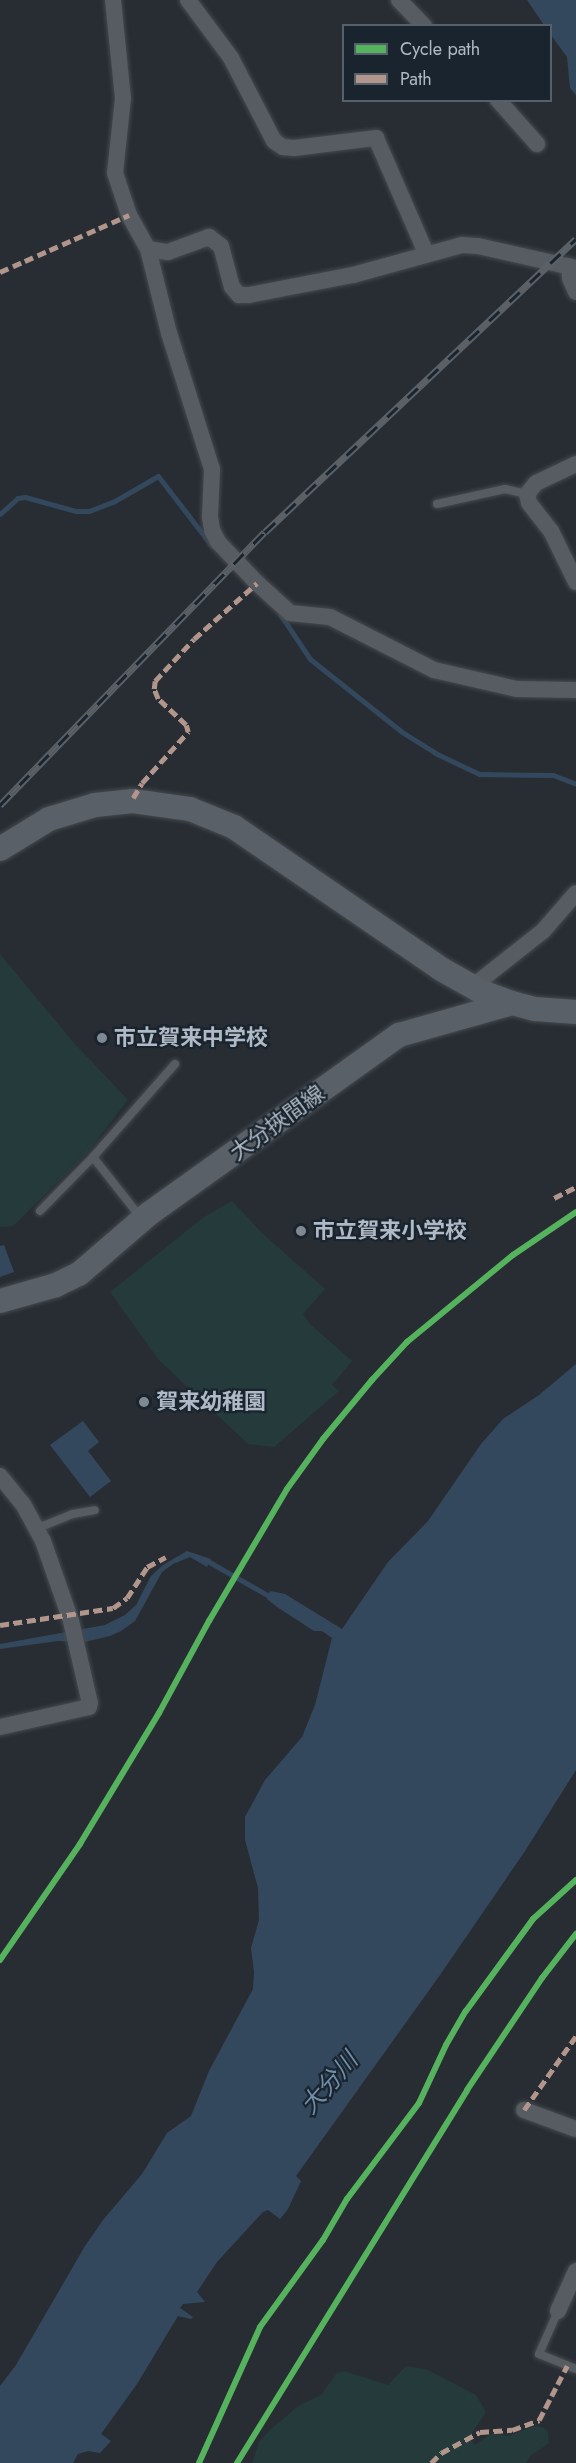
<!DOCTYPE html>
<meta charset="utf-8">
<style>
body{margin:0}
#map{position:relative;width:576px;height:2463px;overflow:hidden;background:#272d33;font-family:Jost,"Noto Sans JP",sans-serif}
div>[style]{position:absolute}
[style*='--x']{left:calc(var(--x)*1px);top:calc(var(--y)*1px);width:calc(var(--w)*1px);rotate:calc(var(--a)*1deg)}
.green>*{inset:0;background:#243a3b}
.water>*{inset:0;background:#34485d}
.stream>*{height:5px;margin:-2.5px;padding:0 2.5px;transform-origin:2.5px;border-radius:2.5px;background:#34485d}
.roads{filter:drop-shadow(0 0 2px #45494e) drop-shadow(0 0 2px #45494e)}
.lane>*{height:8px;margin:-4px;padding:0 4px;transform-origin:4px;border-radius:4px;background:#575c62}
.street>*{height:16px;margin:-8px;padding:0 8px;transform-origin:8px;border-radius:8px;background:#575c62}
.secondary>*{height:24px;margin:-12px;padding:0 12px;transform-origin:12px;border-radius:12px;background:#5a6067}
.rail>*{height:7px;margin-top:-3.5px;transform-origin:0;background:repeating-linear-gradient(90deg,#1a242e 0 14px,#5a6066 0 28px);box-sizing:border-box;border-block:2px solid #5a6066}
.quiet>*{height:4.5px;margin-top:-2.25px;transform-origin:0;background:repeating-linear-gradient(90deg,#b2968c 0 9px,transparent 0 13.5px)}
.cycleway>*{height:6px;margin:-3px;padding:0 3px;transform-origin:3px;border-radius:3px;background:#56b35d}
.dots>*{width:16px;height:16px;translate:-50% -50%;box-sizing:border-box;border:3px solid #1a242e;border-radius:50%}
span{translate:-50% -50%;white-space:nowrap;text-align:center;line-height:1.15;-webkit-text-stroke:4.5px #1a242e;paint-order:stroke}
.poi-label{font-size:22px;color:#b0bac6;font-weight:700}
.left{translate:0 -50%;text-align:left}
.street-label{font-size:22px;color:#b0bac6}
.water-label{font-size:24px;color:#708daa;font-style:italic}
.legend{position:absolute;left:342px;top:24px;width:210px;height:78px;box-sizing:border-box;background:#1a242e;border:2px solid #56606b;margin:0;padding:8px 10px;list-style:none;font-size:18px;color:#b0bac6}
.legend li{display:flex;align-items:center;gap:12px;height:30px}
.legend b{width:30px;border:2px solid #56606b}
</style>
<div id="map">
<div class="green">
<i style="clip-path:polygon(0 954px,75px 1044px,128px 1100px,87px 1153px,13px 1226px,0 1227px)"></i>
<i style="clip-path:polygon(232px 1201px,262px 1233px,325px 1289px,303px 1314px,310px 1324px,352px 1361px,332px 1385px,339px 1391px,274px 1447px,248px 1444px,181px 1381px,158px 1359px,110px 1292px,204px 1217px)"></i>
<i style="clip-path:polygon(406px 2366px,426px 2369px,476px 2395px,486px 2412px,469px 2438px,475px 2445px,492px 2433px,508px 2436px,535px 2426px,543px 2427px,548px 2432px,549px 2443px,530px 2456px,526px 2463px,252px 2463px,259px 2442px,270px 2430px,298px 2406px,321px 2395px,336px 2374px,344px 2371px,388px 2385px)"></i>
</div>
<div class="water">
<i style="clip-path:polygon(527px 0,576px 0,576px 95px,570px 88px,567px 57px,551px 35px,550px 26px,544px 25px)"></i>
<i style="clip-path:polygon(4px 1245px,14px 1272px,0 1277px,0 1246px)"></i>
<i style="clip-path:polygon(576px 1364px,576px 1770px,525px 1851px,440px 1975px,296px 2176px,301px 2181px,288px 2209px,280px 2219px,268px 2210px,263px 2212px,217px 2262px,197px 2292px,205px 2302px,183px 2304px,180px 2308px,193px 2317px,191px 2319px,178px 2316px,137px 2384px,101px 2434px,111px 2441px,100px 2453px,88px 2451px,78px 2454px,73px 2463px,0 2463px,0 2386px,16px 2365px,85px 2246px,103px 2220px,142px 2174px,167px 2133px,191px 2116px,209px 2071px,253px 1989px,254px 1972px,251px 1948px,259px 1920px,258px 1888px,245px 1840px,245px 1817px,265px 1780px,302px 1737px,315px 1705px,332px 1638px,322px 1631px,314px 1631px,277px 1607px,267px 1599px,270px 1591px,285px 1594px,342px 1629px,388px 1562px,428px 1521px,481px 1444px,503px 1419px,539px 1395px)"></i>
<i style="clip-path:polygon(83px 1421px,99px 1442px,88px 1451px,111px 1481px,90px 1497px,50px 1445px)"></i>
<i style="clip-path:polygon(187px 1551px,211px 1559px,207px 1567px,190px 1557px,173px 1564px,162px 1572px,135px 1621px,121px 1631px,110px 1636px,85px 1642px,58px 1641px,0 1649px,0 1644px,105px 1625px,125px 1615px,136px 1605px,151px 1576px,163px 1565px)"></i>
</div>
<div class="stream">
<i style="--x:0;--y:514;--w:24;--a:-42"></i>
<i style="--x:18;--y:498;--w:7;--a:-8"></i>
<i style="--x:25;--y:497;--w:53;--a:15.4"></i>
<i style="--x:76;--y:511;--w:13;--a:0"></i>
<i style="--x:89;--y:511;--w:26;--a:-21"></i>
<i style="--x:113;--y:502;--w:52;--a:-30"></i>
<i style="--x:158;--y:476;--w:88;--a:52.4"></i>
<i style="--x:280;--y:614;--w:54;--a:56.3"></i>
<i style="--x:310;--y:659;--w:117;--a:38.4"></i>
<i style="--x:402;--y:732;--w:39;--a:32"></i>
<i style="--x:435;--y:753;--w:49;--a:25.5"></i>
<i style="--x:479;--y:774;--w:74;--a:0.8"></i>
<i style="--x:553;--y:775;--w:25;--a:21"></i>
<i style="--x:204;--y:1559;--w:81;--a:29.7"></i>
</div>
<div class="roads">
<div class="lane">
<i style="--x:437;--y:504;--w:70;--a:-12.4"></i>
<i style="--x:505;--y:489;--w:23;--a:13"></i>
<i style="--x:93;--y:1157;--w:78;--a:51.8"></i>
<i style="--x:40;--y:1211;--w:76;--a:-45.5"></i>
<i style="--x:93;--y:1157;--w:124;--a:-48.6"></i>
<i style="--x:38;--y:1528;--w:38;--a:-22"></i>
<i style="--x:73;--y:1514;--w:22;--a:-10"></i>
<i style="--x:558;--y:2311;--w:47;--a:113.8"></i>
<i style="--x:539;--y:2354;--w:40;--a:22"></i>
</div>
<div class="street">
<i style="--x:113;--y:0;--w:99;--a:84.2"></i>
<i style="--x:123;--y:98;--w:75;--a:96.1"></i>
<i style="--x:115;--y:173;--w:44;--a:71.6"></i>
<i style="--x:129;--y:215;--w:39;--a:61"></i>
<i style="--x:148;--y:249;--w:20;--a:9"></i>
<i style="--x:168;--y:252;--w:44;--a:-20.1"></i>
<i style="--x:209;--y:237;--w:15;--a:37"></i>
<i style="--x:221;--y:246;--w:42;--a:75"></i>
<i style="--x:232;--y:287;--w:11;--a:49"></i>
<i style="--x:239;--y:295;--w:10;--a:0"></i>
<i style="--x:249;--y:295;--w:106;--a:-10.9"></i>
<i style="--x:353;--y:275;--w:113;--a:-15.4"></i>
<i style="--x:462;--y:245;--w:16;--a:4"></i>
<i style="--x:478;--y:246;--w:100;--a:12.7"></i>
<i style="--x:188;--y:0;--w:72;--a:53.4"></i>
<i style="--x:231;--y:58;--w:93;--a:62.6"></i>
<i style="--x:274;--y:141;--w:11;--a:34"></i>
<i style="--x:283;--y:147;--w:11;--a:5"></i>
<i style="--x:294;--y:148;--w:83;--a:-7"></i>
<i style="--x:376;--y:138;--w:125;--a:66.5"></i>
<i style="--x:399;--y:0;--w:36;--a:46"></i>
<i style="--x:498;--y:100;--w:59;--a:48.4"></i>
<i style="--x:148;--y:249;--w:87;--a:76"></i>
<i style="--x:169;--y:333;--w:143;--a:72.5"></i>
<i style="--x:212;--y:469;--w:48;--a:92.4"></i>
<i style="--x:210;--y:517;--w:13;--a:81"></i>
<i style="--x:212;--y:530;--w:13;--a:63"></i>
<i style="--x:218;--y:542;--w:57;--a:46.4"></i>
<i style="--x:257;--y:583;--w:45;--a:42.3"></i>
<i style="--x:290;--y:613;--w:40;--a:5.7"></i>
<i style="--x:330;--y:617;--w:117;--a:27"></i>
<i style="--x:434;--y:670;--w:85;--a:12.9"></i>
<i style="--x:517;--y:689;--w:59;--a:1"></i>
<i style="--x:569;--y:266;--w:12;--a:85"></i>
<i style="--x:570;--y:278;--w:15;--a:67"></i>
<i style="--x:576;--y:464;--w:44;--a:154.6"></i>
<i style="--x:536;--y:483;--w:14;--a:129"></i>
<i style="--x:527;--y:494;--w:9;--a:77"></i>
<i style="--x:529;--y:503;--w:36;--a:52"></i>
<i style="--x:551;--y:531;--w:57;--a:63.9"></i>
<i style="--x:472;--y:987;--w:90;--a:-38.3"></i>
<i style="--x:543;--y:931;--w:50;--a:-49"></i>
<i style="--x:0;--y:1476;--w:36;--a:51"></i>
<i style="--x:23;--y:1504;--w:42;--a:61.6"></i>
<i style="--x:43;--y:1541;--w:85;--a:70.7"></i>
<i style="--x:71;--y:1621;--w:84;--a:77"></i>
<i style="--x:90;--y:1703;--w:4;--a:104"></i>
<i style="--x:89;--y:1707;--w:91;--a:167.3"></i>
<i style="--x:524;--y:2110;--w:55;--a:20.1"></i>
<i style="--x:558;--y:2311;--w:44;--a:-65.8"></i>
</div>
<div class="secondary">
<i style="--x:0;--y:849;--w:57;--a:-31.5"></i>
<i style="--x:49;--y:819;--w:48;--a:-16.9"></i>
<i style="--x:95;--y:805;--w:38;--a:-6"></i>
<i style="--x:133;--y:801;--w:58;--a:8"></i>
<i style="--x:190;--y:809;--w:48;--a:22.2"></i>
<i style="--x:234;--y:827;--w:251;--a:34.4"></i>
<i style="--x:441;--y:969;--w:47;--a:29.3"></i>
<i style="--x:482;--y:992;--w:32;--a:20"></i>
<i style="--x:0;--y:1301;--w:58;--a:-15.9"></i>
<i style="--x:56;--y:1285;--w:25;--a:-26"></i>
<i style="--x:79;--y:1274;--w:94;--a:-40.7"></i>
<i style="--x:150;--y:1213;--w:306;--a:-35.6"></i>
<i style="--x:399;--y:1035;--w:117;--a:-15.8"></i>
<i style="--x:512;--y:1003;--w:24;--a:15"></i>
<i style="--x:535;--y:1009;--w:41;--a:4.2"></i>
</div>
</div>
<div class="rail">
<i style="--x:0;--y:805;--w:380;--a:-45.9"></i>
<i style="--x:265;--y:532;--w:427;--a:-43.3"></i>
</div>
<div class="quiet">
<i style="--x:0;--y:272;--w:141;--a:-23.8"></i>
<i style="--x:133;--y:798;--w:17;--a:-59"></i>
<i style="--x:142;--y:783;--w:69;--a:-48"></i>
<i style="--x:188;--y:732;--w:7;--a:-106"></i>
<i style="--x:186;--y:725;--w:38;--a:-137"></i>
<i style="--x:158;--y:699;--w:11;--a:-112"></i>
<i style="--x:154;--y:689;--w:8;--a:-83"></i>
<i style="--x:155;--y:681;--w:57;--a:-47.1"></i>
<i style="--x:194;--y:639;--w:84;--a:-41.6"></i>
<i style="--x:554;--y:1198;--w:25;--a:-27"></i>
<i style="--x:0;--y:1625;--w:114;--a:-8.6"></i>
<i style="--x:113;--y:1608;--w:17;--a:-36"></i>
<i style="--x:127;--y:1598;--w:37;--a:-57"></i>
<i style="--x:147;--y:1567;--w:21;--a:-28"></i>
<i style="--x:524;--y:2110;--w:90;--a:-54.9"></i>
<i style="--x:431;--y:2463;--w:14;--a:-45"></i>
<i style="--x:441;--y:2453;--w:44;--a:-28.3"></i>
<i style="--x:480;--y:2432;--w:32;--a:-4"></i>
<i style="--x:512;--y:2430;--w:29;--a:-20"></i>
<i style="--x:539;--y:2420;--w:61;--a:-62.6"></i>
</div>
<div class="cycleway">
<i style="--x:0;--y:1960;--w:141;--a:-55.4"></i>
<i style="--x:80;--y:1844;--w:153;--a:-58.9"></i>
<i style="--x:159;--y:1713;--w:105;--a:-61.5"></i>
<i style="--x:209;--y:1621;--w:153;--a:-59.4"></i>
<i style="--x:287;--y:1489;--w:62;--a:-54.2"></i>
<i style="--x:323;--y:1439;--w:77;--a:-50.3"></i>
<i style="--x:372;--y:1380;--w:52;--a:-47.4"></i>
<i style="--x:407;--y:1342;--w:137;--a:-39.4"></i>
<i style="--x:513;--y:1255;--w:76;--a:-34.3"></i>
<i style="--x:199;--y:2463;--w:149;--a:-65.8"></i>
<i style="--x:260;--y:2327;--w:107;--a:-54.1"></i>
<i style="--x:323;--y:2240;--w:48;--a:-59.7"></i>
<i style="--x:347;--y:2199;--w:120;--a:-53.1"></i>
<i style="--x:419;--y:2103;--w:64;--a:-65"></i>
<i style="--x:446;--y:2045;--w:39;--a:-60"></i>
<i style="--x:466;--y:2011;--w:114;--a:-53.9"></i>
<i style="--x:533;--y:1919;--w:58;--a:-42.2"></i>
<i style="--x:237;--y:2463;--w:438;--a:-58.3"></i>
<i style="--x:467;--y:2090;--w:135;--a:-56.2"></i>
<i style="--x:542;--y:1978;--w:56;--a:-52.3"></i>
</div>
<div class="dots">
<i style="left:102px;top:1038px;background:#808993"></i>
<i style="left:301px;top:1231px;background:#808993"></i>
<i style="left:144px;top:1402px;background:#808993"></i>
</div>
<div class="poi-label">
<span class="left" style="left:114px;top:1038px">市立賀来中学校</span>
<span class="left" style="left:313px;top:1231px">市立賀来小学校</span>
<span class="left" style="left:156px;top:1402px">賀来幼稚園</span>
</div>
<div class="street-label">
<span style="left:277px;top:1123px;rotate:-36deg">大分挾間線</span>
</div>
<div class="water-label">
<span style="left:329px;top:2083px;rotate:-49deg">大分川</span>
</div>
<ul class="legend">
<li><b style="height:8px;background:#56b35d"></b>Cycle path</li>
<li><b style="height:8px;background:#b2968c"></b>Path</li>
</ul>
</div>
